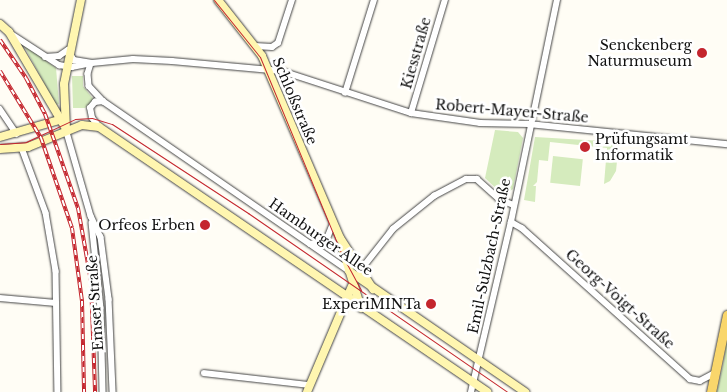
<!DOCTYPE html>
<meta charset="utf-8">
<style>
body{margin:0}
#map{position:relative;width:727px;height:392px;overflow:hidden;background:#fffdf5;font-family:"Libre Baskerville",serif}
div>[style]{position:absolute}
[style*='--x']{left:calc(var(--x)*1px);top:calc(var(--y)*1px);width:calc(var(--w)*1px);rotate:calc(var(--a)*1deg)}
.green>*{inset:0;background:#d5ebbd;transform-origin:0 0}
.roads{filter:drop-shadow(0 0 1px #444) drop-shadow(0 0 1px #444)}
.street>*{height:5.5px;margin:-2.75px;padding:0 2.75px;transform-origin:2.75px;border-radius:2.75px;background:#fff}
.secondary>*{height:8px;margin:-4px;padding:0 4px;transform-origin:4px;border-radius:4px;background:#fff6b0}
.primary>*{height:9px;margin:-4.5px;padding:0 4.5px;transform-origin:4.5px;border-radius:4.5px;background:#f9d66b}
.tram>*{height:1px;margin:-0.5px;padding:0 0.5px;transform-origin:0.5px;border-radius:0.5px;background:#c4262e}
.rail>*{height:4px;margin-top:-2px;transform-origin:0;background:repeating-linear-gradient(90deg,#fff 0 5.5px,#c4262e 0 11px);box-sizing:border-box;border-block:1px solid #c4262e}
.dots>*{width:14px;height:14px;translate:-50% -50%;box-sizing:border-box;border:2px solid #fff;border-radius:50%}
span{translate:-50% -50%;white-space:nowrap;text-align:center;line-height:1.15;-webkit-text-stroke:5px #fff;paint-order:stroke}
.poi-label{font-size:14px;color:#111}
.right{translate:-100% -50%;text-align:right}
.left{translate:0 -50%;text-align:left}
.street-label{font-size:14px;color:#111}
</style>
<div id="map">
<div class="green">
<i style="clip-path:polygon(23px 44px,56px 68px,59px 104px,56px 105px)"></i>
<i style="clip-path:polygon(72px 76px,83px 76px,83px 86px,94px 100px,85px 108px,73px 108px)"></i>
<i style="clip-path:polygon(495px 130px,518px 132px,523px 138px,513px 189px,506px 194px,501px 193px,485px 178px)"></i>
<i style="clip-path:polygon(535px 137px,619px 142px,616px 171px,610px 181px,604px 184px,607px 148px,550px 142px,548px 161px,539px 160px,537px 182px,533px 186px,536px 186px,535px 202px,524px 200px)"></i>
<i style="left:553px;top:156px;width:30px;height:27px;rotate:6deg"></i>
<i style="clip-path:polygon(727px 341px,727px 392px,717px 392px,723px 365px)"></i>
</div>
<div class="roads">
<div class="street">
<i style="--x:10;--y:33;--w:59;--a:33.1"></i>
<i style="--x:59;--y:65;--w:13;--a:9"></i>
<i style="--x:72;--y:67;--w:16;--a:-11"></i>
<i style="--x:255;--y:46;--w:17;--a:3"></i>
<i style="--x:272;--y:47;--w:7;--a:-34"></i>
<i style="--x:278;--y:43;--w:45;--a:-72"></i>
<i style="--x:45;--y:57;--w:14;--a:-4"></i>
<i style="--x:59;--y:56;--w:11;--a:-34"></i>
<i style="--x:68;--y:50;--w:12;--a:59"></i>
<i style="--x:74;--y:60;--w:18;--a:9"></i>
<i style="--x:92;--y:63;--w:41;--a:-5.6"></i>
<i style="--x:133;--y:59;--w:39;--a:3"></i>
<i style="--x:172;--y:61;--w:110;--a:5.2"></i>
<i style="--x:282;--y:71;--w:136;--a:18"></i>
<i style="--x:411;--y:113;--w:70;--a:8.2"></i>
<i style="--x:480;--y:123;--w:49;--a:1.2"></i>
<i style="--x:529;--y:124;--w:199;--a:5.8"></i>
<i style="--x:91;--y:64;--w:10;--a:107"></i>
<i style="--x:88;--y:74;--w:12;--a:85"></i>
<i style="--x:89;--y:86;--w:21;--a:47"></i>
<i style="--x:103;--y:101;--w:299;--a:34.6"></i>
<i style="--x:345;--y:93;--w:97;--a:-72.7"></i>
<i style="--x:0;--y:109;--w:30;--a:56"></i>
<i style="--x:411;--y:113;--w:118;--a:-73.3"></i>
<i style="--x:99;--y:127;--w:11;--a:-128"></i>
<i style="--x:92;--y:118;--w:10;--a:-101"></i>
<i style="--x:90;--y:108;--w:8;--a:-50"></i>
<i style="--x:95;--y:102;--w:8;--a:-7"></i>
<i style="--x:66;--y:129;--w:91;--a:74"></i>
<i style="--x:91;--y:216;--w:23;--a:65"></i>
<i style="--x:101;--y:237;--w:63;--a:82.6"></i>
<i style="--x:109;--y:299;--w:93;--a:87.5"></i>
<i style="--x:22;--y:148;--w:69;--a:69.7"></i>
<i style="--x:46;--y:213;--w:59;--a:80.2"></i>
<i style="--x:56;--y:271;--w:121;--a:89.1"></i>
<i style="--x:511;--y:222;--w:13;--a:29"></i>
<i style="--x:522;--y:228;--w:226;--a:41.9"></i>
<i style="--x:690;--y:379;--w:10;--a:11"></i>
<i style="--x:700;--y:381;--w:17;--a:-28"></i>
<i style="--x:92;--y:223;--w:85;--a:84"></i>
<i style="--x:101;--y:308;--w:84;--a:88.6"></i>
<i style="--x:310;--y:244;--w:16;--a:-11"></i>
<i style="--x:326;--y:241;--w:18;--a:-68"></i>
<i style="--x:360;--y:271;--w:53;--a:-51.8"></i>
<i style="--x:393;--y:229;--w:53;--a:-38.8"></i>
<i style="--x:434;--y:196;--w:36;--a:-28"></i>
<i style="--x:466;--y:179;--w:11;--a:0"></i>
<i style="--x:477;--y:179;--w:30;--a:42"></i>
<i style="--x:499;--y:199;--w:16;--a:22"></i>
<i style="--x:0;--y:298;--w:56;--a:5.1"></i>
<i style="--x:204;--y:373;--w:106;--a:6.5"></i>
<i style="--x:471;--y:392;--w:175;--a:-76.8"></i>
<i style="--x:511;--y:222;--w:227;--a:-78.3"></i>
</div>
<div class="secondary">
<i style="--x:218;--y:0;--w:71;--a:51.8"></i>
<i style="--x:262;--y:56;--w:198;--a:66.8"></i>
<i style="--x:340;--y:238;--w:61;--a:57.1"></i>
<i style="--x:0;--y:24;--w:12;--a:42"></i>
<i style="--x:9;--y:32;--w:110;--a:59.5"></i>
<i style="--x:66;--y:129;--w:45;--a:-92.5"></i>
<i style="--x:64;--y:84;--w:86;--a:-78.6"></i>
<i style="--x:0;--y:137;--w:61;--a:-16.1"></i>
<i style="--x:0;--y:149;--w:28;--a:-4"></i>
<i style="--x:28;--y:147;--w:58;--a:-22.2"></i>
<i style="--x:82;--y:125;--w:17;--a:7"></i>
<i style="--x:99;--y:127;--w:470;--a:34.3"></i>
<i style="--x:342;--y:247;--w:64;--a:72.7"></i>
<i style="--x:349;--y:271;--w:214;--a:34.5"></i>
<i style="--x:307;--y:392;--w:115;--a:-67"></i>
</div>
<div class="primary">
<i style="--x:711;--y:392;--w:79;--a:-78.3"></i>
</div>
</div>
<div class="tram">
<i style="--x:214;--y:0;--w:73;--a:51.1"></i>
<i style="--x:260;--y:57;--w:212;--a:67.5"></i>
<i style="--x:341;--y:253;--w:42;--a:61.6"></i>
<i style="--x:0;--y:144;--w:26;--a:-4"></i>
<i style="--x:26;--y:142;--w:54;--a:-25.1"></i>
<i style="--x:75;--y:119;--w:17;--a:-3"></i>
<i style="--x:92;--y:118;--w:21;--a:17"></i>
<i style="--x:112;--y:124;--w:163;--a:33.2"></i>
<i style="--x:248;--y:213;--w:315;--a:34.6"></i>
</div>
<div class="rail">
<i style="--x:0;--y:40;--w:46;--a:55.6"></i>
<i style="--x:26;--y:78;--w:41;--a:62.2"></i>
<i style="--x:45;--y:114;--w:100;--a:70.7"></i>
<i style="--x:78;--y:208;--w:74;--a:79.9"></i>
<i style="--x:91;--y:281;--w:111;--a:87.9"></i>
<i style="--x:0;--y:71;--w:79;--a:58.5"></i>
<i style="--x:41;--y:138;--w:95;--a:71"></i>
<i style="--x:72;--y:228;--w:74;--a:82.2"></i>
<i style="--x:82;--y:301;--w:91;--a:88.7"></i>
</div>
<div class="dots">
<i style="left:702px;top:53px;background:#c4262e"></i>
<i style="left:585px;top:147px;background:#c4262e"></i>
<i style="left:205px;top:225px;background:#c4262e"></i>
<i style="left:431px;top:304px;background:#c4262e"></i>
</div>
<div class="poi-label">
<span class="right" style="left:692px;top:53px">Senckenberg<br>Naturmuseum</span>
<span class="left" style="left:595px;top:147px">Prüfungsamt<br>Informatik</span>
<span class="right" style="left:195px;top:225px">Orfeos Erben</span>
<span class="right" style="left:421px;top:304px">ExperiMINTa</span>
</div>
<div class="street-label">
<span style="left:416px;top:53px;rotate:-74deg">Kiesstraße</span>
<span style="left:295px;top:101px;rotate:67deg">Schloßstraße</span>
<span style="left:512px;top:111px;rotate:5deg">Robert-Mayer-Straße</span>
<span style="left:321px;top:237px;rotate:35deg">Hamburger Allee</span>
<span style="left:489px;top:256px;rotate:-78deg">Emil-Sulzbach-Straße</span>
<span style="left:620px;top:299px;rotate:42deg">Georg-Voigt-Straße</span>
<span style="left:95px;top:303px;rotate:-94deg">Emser Straße</span>
</div>
</div>
